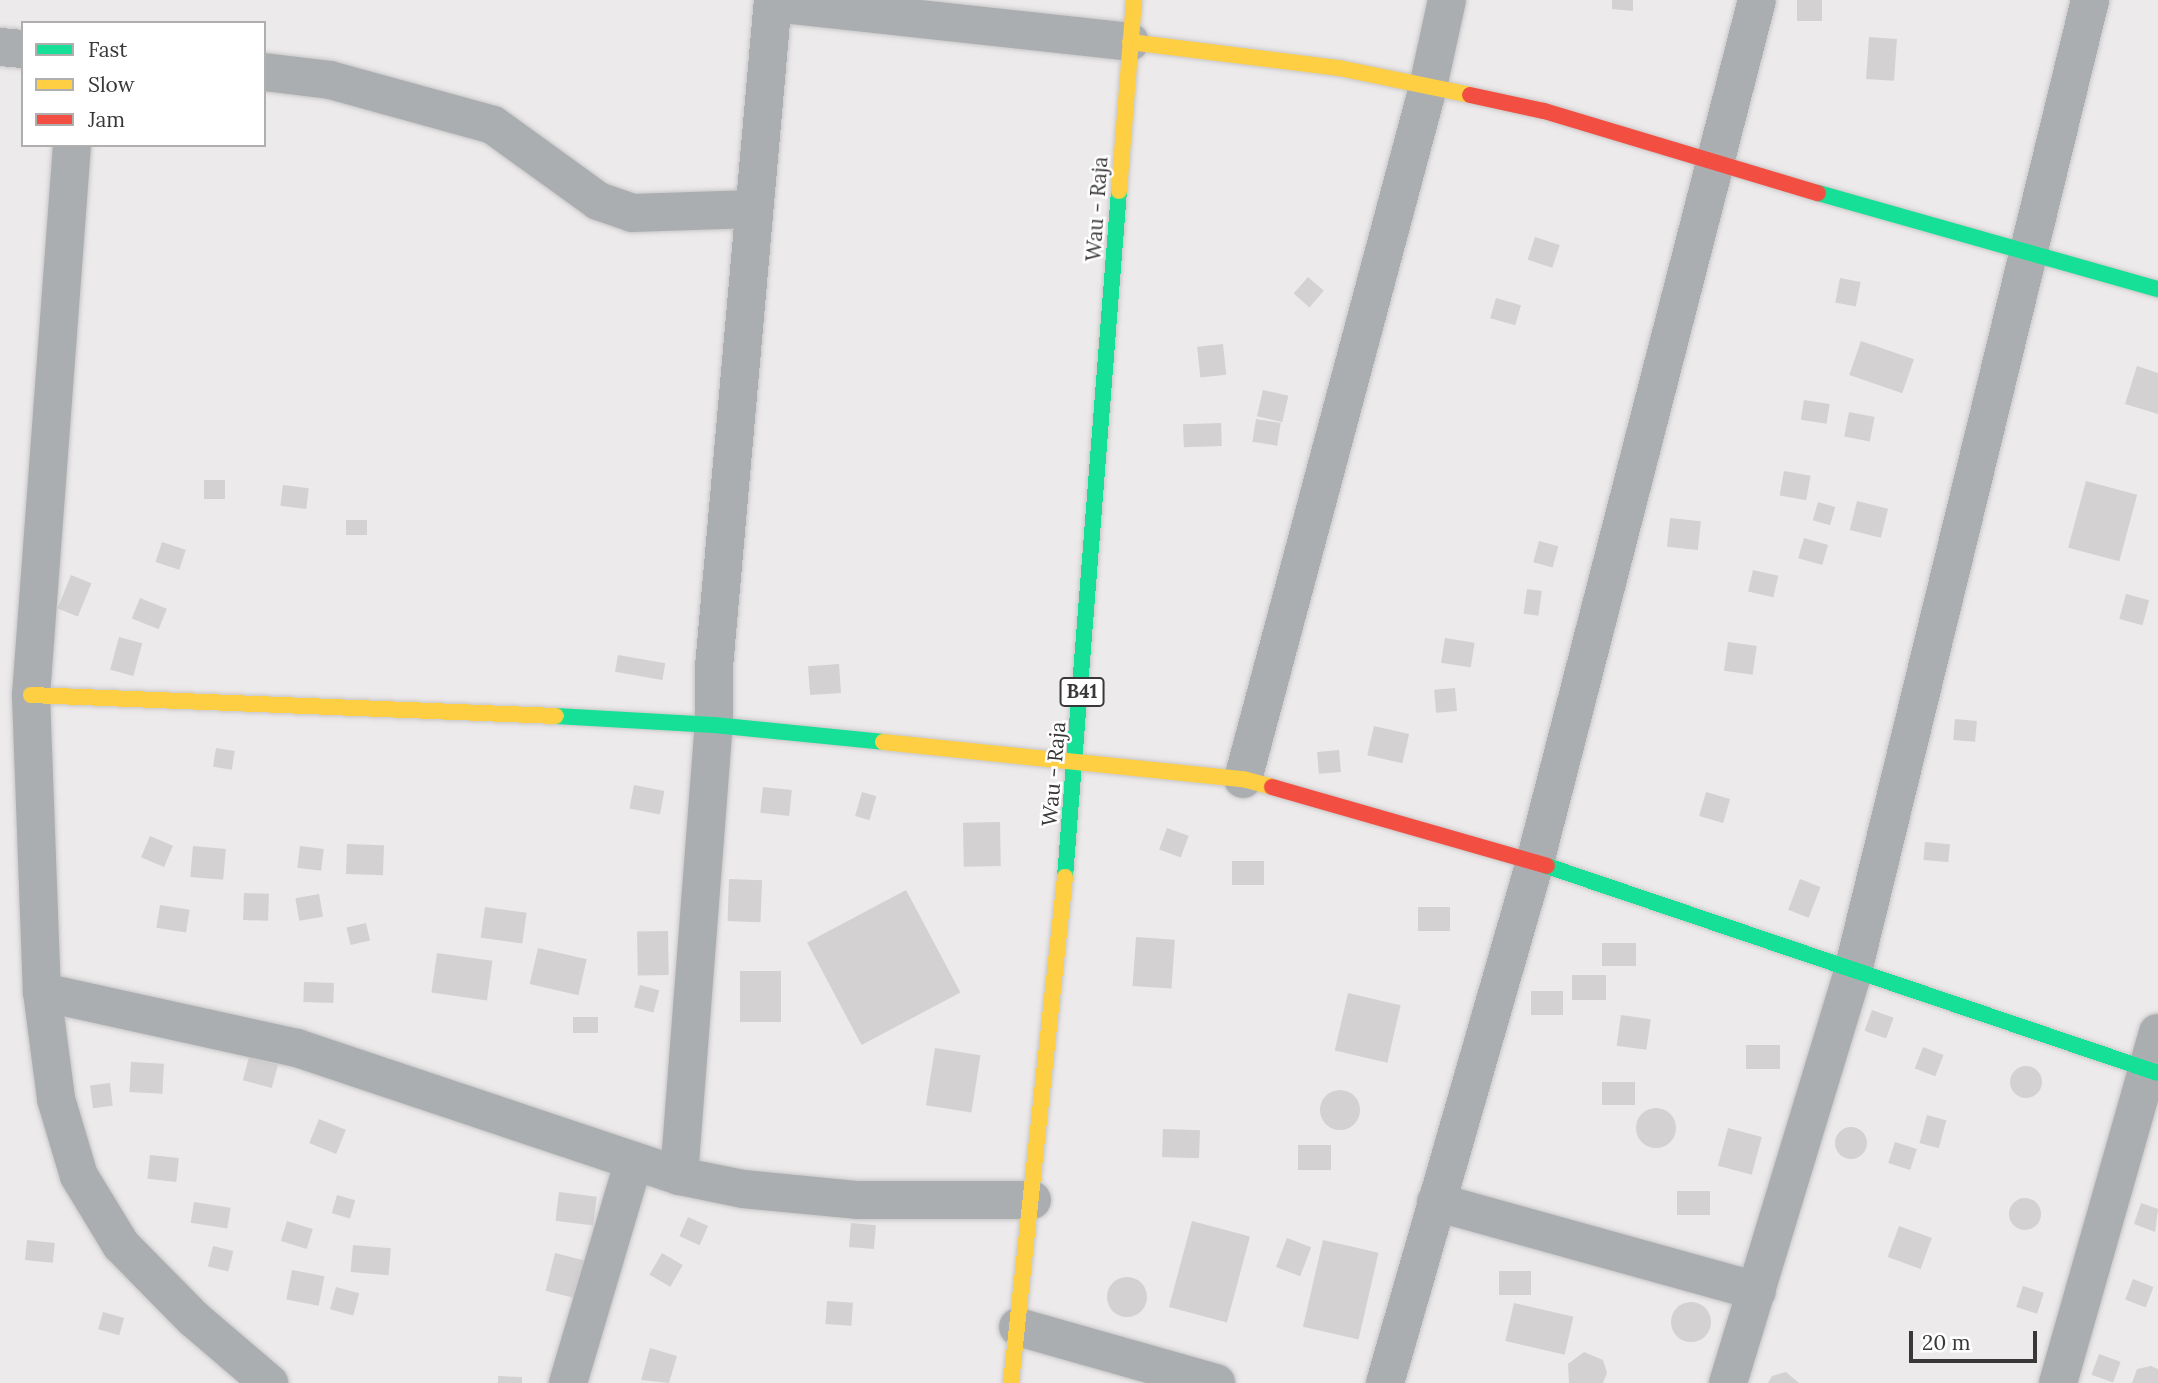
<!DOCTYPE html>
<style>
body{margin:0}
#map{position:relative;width:2158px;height:1383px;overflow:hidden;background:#edeaeb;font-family:Lora,serif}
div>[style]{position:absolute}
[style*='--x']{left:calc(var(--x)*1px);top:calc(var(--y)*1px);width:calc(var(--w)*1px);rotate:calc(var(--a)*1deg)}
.building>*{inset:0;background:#d4d1d2;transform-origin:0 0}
.round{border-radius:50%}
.roads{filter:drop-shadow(0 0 2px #c8c7c7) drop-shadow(0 0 2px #c8c7c7)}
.street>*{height:38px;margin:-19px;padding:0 19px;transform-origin:19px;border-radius:19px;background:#abaeb0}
.fast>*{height:16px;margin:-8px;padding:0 8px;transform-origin:8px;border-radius:8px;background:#16e098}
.slow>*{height:16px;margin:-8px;padding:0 8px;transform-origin:8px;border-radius:8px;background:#ffcf43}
.jam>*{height:16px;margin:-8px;padding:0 8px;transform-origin:8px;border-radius:8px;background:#f24e42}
span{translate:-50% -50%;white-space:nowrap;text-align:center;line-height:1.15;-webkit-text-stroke:5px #fff;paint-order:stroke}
.shield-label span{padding:2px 5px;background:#fff;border:2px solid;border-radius:5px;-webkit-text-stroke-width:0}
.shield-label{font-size:19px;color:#393738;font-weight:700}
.street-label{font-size:21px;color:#393738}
.legend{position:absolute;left:21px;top:21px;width:245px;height:126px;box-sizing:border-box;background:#fff;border:2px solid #b0afaf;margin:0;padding:9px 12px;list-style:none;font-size:21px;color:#393738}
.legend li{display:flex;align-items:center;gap:14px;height:35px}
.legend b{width:35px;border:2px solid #b0afaf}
.scale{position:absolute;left:1909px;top:1331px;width:128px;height:32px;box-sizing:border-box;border:4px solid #393738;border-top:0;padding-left:9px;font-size:21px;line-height:24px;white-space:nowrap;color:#393738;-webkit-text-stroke:5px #fff;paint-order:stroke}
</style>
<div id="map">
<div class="building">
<i style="clip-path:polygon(1612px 0,1633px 0,1633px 11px,1612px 9px)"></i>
<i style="left:1797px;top:0;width:25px;height:21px"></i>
<i style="left:1869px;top:37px;width:28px;height:42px;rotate:4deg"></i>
<i style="left:1535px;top:237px;width:26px;height:24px;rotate:18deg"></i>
<i style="left:1308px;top:277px;width:21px;height:22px;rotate:41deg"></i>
<i style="left:1840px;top:278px;width:21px;height:25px;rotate:11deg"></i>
<i style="left:1496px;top:298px;width:26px;height:21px;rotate:16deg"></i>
<i style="left:1861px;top:341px;width:56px;height:36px;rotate:19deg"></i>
<i style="left:1223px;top:344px;width:31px;height:26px;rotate:84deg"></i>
<i style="clip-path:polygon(2137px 366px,2158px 373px,2158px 414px,2125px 404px)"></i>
<i style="left:1263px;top:390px;width:26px;height:27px;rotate:13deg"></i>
<i style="left:1804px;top:400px;width:26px;height:20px;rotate:9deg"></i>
<i style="left:1849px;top:412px;width:26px;height:25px;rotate:11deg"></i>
<i style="left:1256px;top:419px;width:25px;height:23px;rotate:9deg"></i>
<i style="left:1221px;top:423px;width:23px;height:38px;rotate:88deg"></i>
<i style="left:1784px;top:471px;width:27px;height:25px;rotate:10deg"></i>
<i style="left:225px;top:480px;width:19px;height:21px;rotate:90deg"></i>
<i style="left:2086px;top:481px;width:53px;height:69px;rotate:15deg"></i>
<i style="left:283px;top:485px;width:26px;height:21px;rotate:7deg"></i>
<i style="left:1857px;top:501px;width:32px;height:30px;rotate:14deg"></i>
<i style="left:1818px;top:502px;width:18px;height:19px;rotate:16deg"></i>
<i style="left:1670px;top:518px;width:31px;height:29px;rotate:6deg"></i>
<i style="left:346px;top:520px;width:21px;height:15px"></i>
<i style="left:1804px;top:538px;width:25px;height:21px;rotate:16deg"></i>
<i style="left:1539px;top:541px;width:20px;height:22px;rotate:15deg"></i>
<i style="left:162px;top:542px;width:25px;height:21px;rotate:18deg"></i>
<i style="left:1753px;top:570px;width:26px;height:22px;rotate:13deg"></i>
<i style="left:71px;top:575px;width:22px;height:36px;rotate:22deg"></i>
<i style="left:1527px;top:589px;width:15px;height:25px;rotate:8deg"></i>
<i style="left:2126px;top:594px;width:24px;height:26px;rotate:15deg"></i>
<i style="left:140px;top:598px;width:29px;height:22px;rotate:22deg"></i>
<i style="left:119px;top:637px;width:24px;height:34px;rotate:15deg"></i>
<i style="left:1445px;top:638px;width:30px;height:25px;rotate:9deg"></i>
<i style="left:1728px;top:642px;width:29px;height:29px;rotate:8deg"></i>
<i style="left:618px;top:655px;width:48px;height:17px;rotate:10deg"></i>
<i style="left:839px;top:664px;width:29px;height:31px;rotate:86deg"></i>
<i style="left:1455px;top:688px;width:23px;height:21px;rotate:85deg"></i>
<i style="left:1955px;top:719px;width:22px;height:21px;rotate:5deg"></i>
<i style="left:1374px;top:726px;width:36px;height:30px;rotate:13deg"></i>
<i style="left:216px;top:748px;width:19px;height:19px;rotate:9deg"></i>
<i style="left:1339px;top:750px;width:22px;height:22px;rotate:85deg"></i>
<i style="left:634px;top:785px;width:31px;height:24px;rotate:11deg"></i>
<i style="left:763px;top:787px;width:29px;height:26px;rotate:6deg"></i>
<i style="left:862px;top:792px;width:15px;height:25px;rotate:16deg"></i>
<i style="left:1706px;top:792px;width:25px;height:25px;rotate:16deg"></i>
<i style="left:1000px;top:822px;width:44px;height:37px;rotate:89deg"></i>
<i style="left:1167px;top:828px;width:23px;height:23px;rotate:20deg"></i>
<i style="left:150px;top:836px;width:25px;height:23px;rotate:23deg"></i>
<i style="left:1925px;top:842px;width:25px;height:18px;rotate:5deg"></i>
<i style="left:347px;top:844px;width:37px;height:30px;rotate:2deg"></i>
<i style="left:193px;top:846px;width:33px;height:31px;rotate:5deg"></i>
<i style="left:300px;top:846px;width:24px;height:22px;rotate:7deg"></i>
<i style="left:1232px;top:861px;width:32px;height:24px"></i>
<i style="left:729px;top:879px;width:33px;height:42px;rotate:2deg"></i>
<i style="left:1800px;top:879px;width:22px;height:33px;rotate:21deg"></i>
<i style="left:906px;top:890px;width:116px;height:112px;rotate:62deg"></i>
<i style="left:244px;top:893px;width:25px;height:27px;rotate:2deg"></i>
<i style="left:319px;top:894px;width:23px;height:24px;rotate:80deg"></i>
<i style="left:160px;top:905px;width:30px;height:23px;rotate:9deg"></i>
<i style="left:485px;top:907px;width:42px;height:31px;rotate:8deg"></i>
<i style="left:1450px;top:907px;width:24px;height:32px;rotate:90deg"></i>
<i style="left:366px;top:923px;width:18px;height:20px;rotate:77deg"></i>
<i style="left:668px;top:931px;width:44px;height:31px;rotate:89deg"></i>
<i style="left:1136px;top:937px;width:39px;height:49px;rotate:4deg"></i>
<i style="left:1602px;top:943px;width:34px;height:23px"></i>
<i style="left:538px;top:948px;width:50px;height:37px;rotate:13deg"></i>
<i style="left:437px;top:953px;width:56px;height:40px;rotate:8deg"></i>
<i style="left:740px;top:971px;width:41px;height:51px"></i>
<i style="left:1572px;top:975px;width:34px;height:25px"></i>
<i style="left:304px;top:982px;width:30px;height:20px;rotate:2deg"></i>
<i style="left:640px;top:985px;width:20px;height:23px;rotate:15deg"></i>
<i style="left:1531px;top:991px;width:32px;height:24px"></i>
<i style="left:1348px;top:993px;width:54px;height:59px;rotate:13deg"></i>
<i style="left:1872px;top:1010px;width:23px;height:22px;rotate:20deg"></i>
<i style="left:1621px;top:1015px;width:30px;height:31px;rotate:8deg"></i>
<i style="left:598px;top:1017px;width:16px;height:25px;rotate:90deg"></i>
<i style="left:1746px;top:1045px;width:34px;height:24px"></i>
<i style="left:1923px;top:1047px;width:22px;height:23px;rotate:21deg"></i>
<i style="left:935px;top:1048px;width:46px;height:58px;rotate:9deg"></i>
<i style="left:249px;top:1057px;width:30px;height:24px;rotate:15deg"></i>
<i style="left:131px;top:1062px;width:33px;height:30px;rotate:3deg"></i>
<i class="round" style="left:2010px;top:1066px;width:32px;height:32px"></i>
<i style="left:1602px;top:1082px;width:33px;height:23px"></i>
<i style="left:110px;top:1083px;width:23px;height:20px;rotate:83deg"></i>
<i class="round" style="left:1320px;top:1090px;width:40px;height:40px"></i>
<i class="round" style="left:1636px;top:1108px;width:40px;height:40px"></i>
<i style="left:1927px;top:1115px;width:20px;height:29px;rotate:15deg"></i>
<i style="left:319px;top:1119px;width:29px;height:26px;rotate:22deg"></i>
<i class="round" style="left:1835px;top:1127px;width:32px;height:32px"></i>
<i style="left:1728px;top:1128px;width:35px;height:39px;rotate:15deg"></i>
<i style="left:1163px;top:1129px;width:37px;height:28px;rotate:2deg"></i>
<i style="left:1895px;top:1142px;width:23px;height:22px;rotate:18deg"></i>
<i style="left:1331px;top:1145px;width:25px;height:33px;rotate:90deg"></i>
<i style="left:150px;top:1155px;width:29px;height:24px;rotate:6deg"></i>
<i style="left:1677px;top:1191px;width:33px;height:24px"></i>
<i style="left:559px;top:1192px;width:38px;height:29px;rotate:7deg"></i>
<i style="left:337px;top:1195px;width:19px;height:19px;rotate:16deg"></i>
<i class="round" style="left:2009px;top:1198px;width:32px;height:32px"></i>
<i style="left:194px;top:1202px;width:37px;height:21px;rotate:9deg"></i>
<i style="clip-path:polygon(2141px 1203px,2158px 1209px,2155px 1232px,2134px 1224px)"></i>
<i style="left:688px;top:1217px;width:22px;height:21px;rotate:24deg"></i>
<i style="left:287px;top:1221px;width:27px;height:21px;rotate:17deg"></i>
<i style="left:1192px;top:1221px;width:60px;height:89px;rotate:15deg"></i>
<i style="left:851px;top:1223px;width:25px;height:24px;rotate:5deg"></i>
<i style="left:1899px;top:1226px;width:35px;height:33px;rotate:20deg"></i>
<i style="left:1287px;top:1238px;width:26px;height:31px;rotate:21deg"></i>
<i style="left:27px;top:1240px;width:28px;height:20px;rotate:6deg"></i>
<i style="left:1323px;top:1240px;width:57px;height:89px;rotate:13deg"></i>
<i style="left:353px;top:1245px;width:38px;height:27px;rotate:5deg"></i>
<i style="left:213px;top:1246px;width:21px;height:21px;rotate:14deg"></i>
<i style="left:555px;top:1253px;width:36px;height:39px;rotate:14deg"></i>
<i style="left:662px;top:1253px;width:24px;height:25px;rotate:30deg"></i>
<i style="left:292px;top:1270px;width:33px;height:30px;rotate:11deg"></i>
<i style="left:1499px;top:1271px;width:32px;height:24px"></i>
<i class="round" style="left:1107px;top:1277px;width:40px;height:40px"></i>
<i style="left:2133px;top:1279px;width:22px;height:22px;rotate:21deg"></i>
<i style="left:2023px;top:1286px;width:22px;height:22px;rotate:18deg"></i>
<i style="left:336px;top:1287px;width:24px;height:23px;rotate:15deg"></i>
<i style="left:827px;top:1301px;width:26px;height:23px;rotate:4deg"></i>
<i class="round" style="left:1671px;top:1302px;width:40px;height:40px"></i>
<i style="left:1514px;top:1303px;width:61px;height:39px;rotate:13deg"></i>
<i style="left:103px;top:1312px;width:22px;height:18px;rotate:16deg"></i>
<i style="clip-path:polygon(650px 1348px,677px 1356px,669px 1383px,641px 1380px)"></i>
<i style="clip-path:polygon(1584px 1352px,1603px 1360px,1607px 1373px,1603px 1383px,1569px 1383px,1568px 1364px)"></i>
<i style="left:2099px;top:1354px;width:23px;height:22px;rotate:20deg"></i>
<i style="clip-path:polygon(2151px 1366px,2158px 1369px,2158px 1383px,2132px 1383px,2137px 1369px)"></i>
<i style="clip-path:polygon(1786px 1372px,1799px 1383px,1768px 1383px,1772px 1376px)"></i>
<i style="clip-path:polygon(498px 1376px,522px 1377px,522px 1383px,498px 1383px)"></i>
</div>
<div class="roads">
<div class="street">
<i style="--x:773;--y:3;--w:359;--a:6.2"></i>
<i style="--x:0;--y:47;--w:23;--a:5"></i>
<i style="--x:264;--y:72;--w:66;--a:6.9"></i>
<i style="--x:330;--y:80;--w:169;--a:15.4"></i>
<i style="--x:493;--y:125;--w:130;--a:35.9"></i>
<i style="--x:598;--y:201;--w:36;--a:19"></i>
<i style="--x:632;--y:213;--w:121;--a:-1.9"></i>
<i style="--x:72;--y:145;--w:552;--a:94.26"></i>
<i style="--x:31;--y:695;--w:297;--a:87.9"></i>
<i style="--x:42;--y:992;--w:108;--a:82.5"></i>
<i style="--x:56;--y:1099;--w:80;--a:73.4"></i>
<i style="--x:79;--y:1176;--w:81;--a:58.7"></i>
<i style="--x:121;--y:1245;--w:104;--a:45.4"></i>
<i style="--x:194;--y:1319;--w:99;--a:40.5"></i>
<i style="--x:1243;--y:779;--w:716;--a:-75.03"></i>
<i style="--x:1428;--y:87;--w:89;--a:-77.7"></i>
<i style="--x:42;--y:992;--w:261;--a:12.4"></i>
<i style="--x:297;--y:1048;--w:403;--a:18.5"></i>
<i style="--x:679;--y:1176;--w:65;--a:11.5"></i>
<i style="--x:743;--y:1189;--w:116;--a:5.5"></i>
<i style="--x:858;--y:1200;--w:174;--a:0"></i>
<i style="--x:679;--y:1176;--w:452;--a:-85.6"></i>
<i style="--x:714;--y:725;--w:58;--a:-90"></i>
<i style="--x:714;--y:667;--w:670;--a:-84.95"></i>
<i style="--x:1436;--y:1202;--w:333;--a:15.5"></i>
<i style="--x:1018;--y:1327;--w:206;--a:15.8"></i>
<i style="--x:568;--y:1383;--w:229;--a:-73.5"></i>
<i style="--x:1385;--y:1383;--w:542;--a:-73.94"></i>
<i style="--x:1535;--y:862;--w:890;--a:-75.56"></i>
<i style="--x:1728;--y:1383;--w:431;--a:-73.1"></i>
<i style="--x:1853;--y:971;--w:1000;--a:-76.28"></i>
<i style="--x:2058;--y:1383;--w:364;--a:-74.1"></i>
</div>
<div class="fast">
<i style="--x:1818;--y:193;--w:353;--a:15.8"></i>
<i style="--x:556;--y:716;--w:158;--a:3.3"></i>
<i style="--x:714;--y:725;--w:170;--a:5.7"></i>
<i style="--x:1547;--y:866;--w:645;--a:18.72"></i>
<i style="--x:1065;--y:877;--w:688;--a:-85.5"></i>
</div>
<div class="slow">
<i style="--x:1130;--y:42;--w:211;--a:7.1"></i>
<i style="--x:1339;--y:68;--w:134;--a:11.6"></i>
<i style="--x:1119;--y:191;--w:192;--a:-85.5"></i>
<i style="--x:31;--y:695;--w:525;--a:2.29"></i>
<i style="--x:883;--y:742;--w:362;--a:5.9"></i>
<i style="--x:1243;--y:779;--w:30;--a:15"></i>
<i style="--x:1011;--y:1383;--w:509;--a:-83.91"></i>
</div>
<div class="jam">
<i style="--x:1470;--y:95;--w:76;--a:12.2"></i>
<i style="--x:1544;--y:111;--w:286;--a:16.7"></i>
<i style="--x:1272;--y:787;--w:286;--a:16"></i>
</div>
</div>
<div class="shield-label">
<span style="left:1082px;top:692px">B41</span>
</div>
<div class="street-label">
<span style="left:1097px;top:209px;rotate:-86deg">Wau - Raja</span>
<span style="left:1054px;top:774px;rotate:-85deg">Wau - Raja</span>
</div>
<ul class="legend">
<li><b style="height:9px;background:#16e098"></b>Fast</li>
<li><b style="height:9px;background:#ffcf43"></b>Slow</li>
<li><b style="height:9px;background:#f24e42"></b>Jam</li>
</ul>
<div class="scale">20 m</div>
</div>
